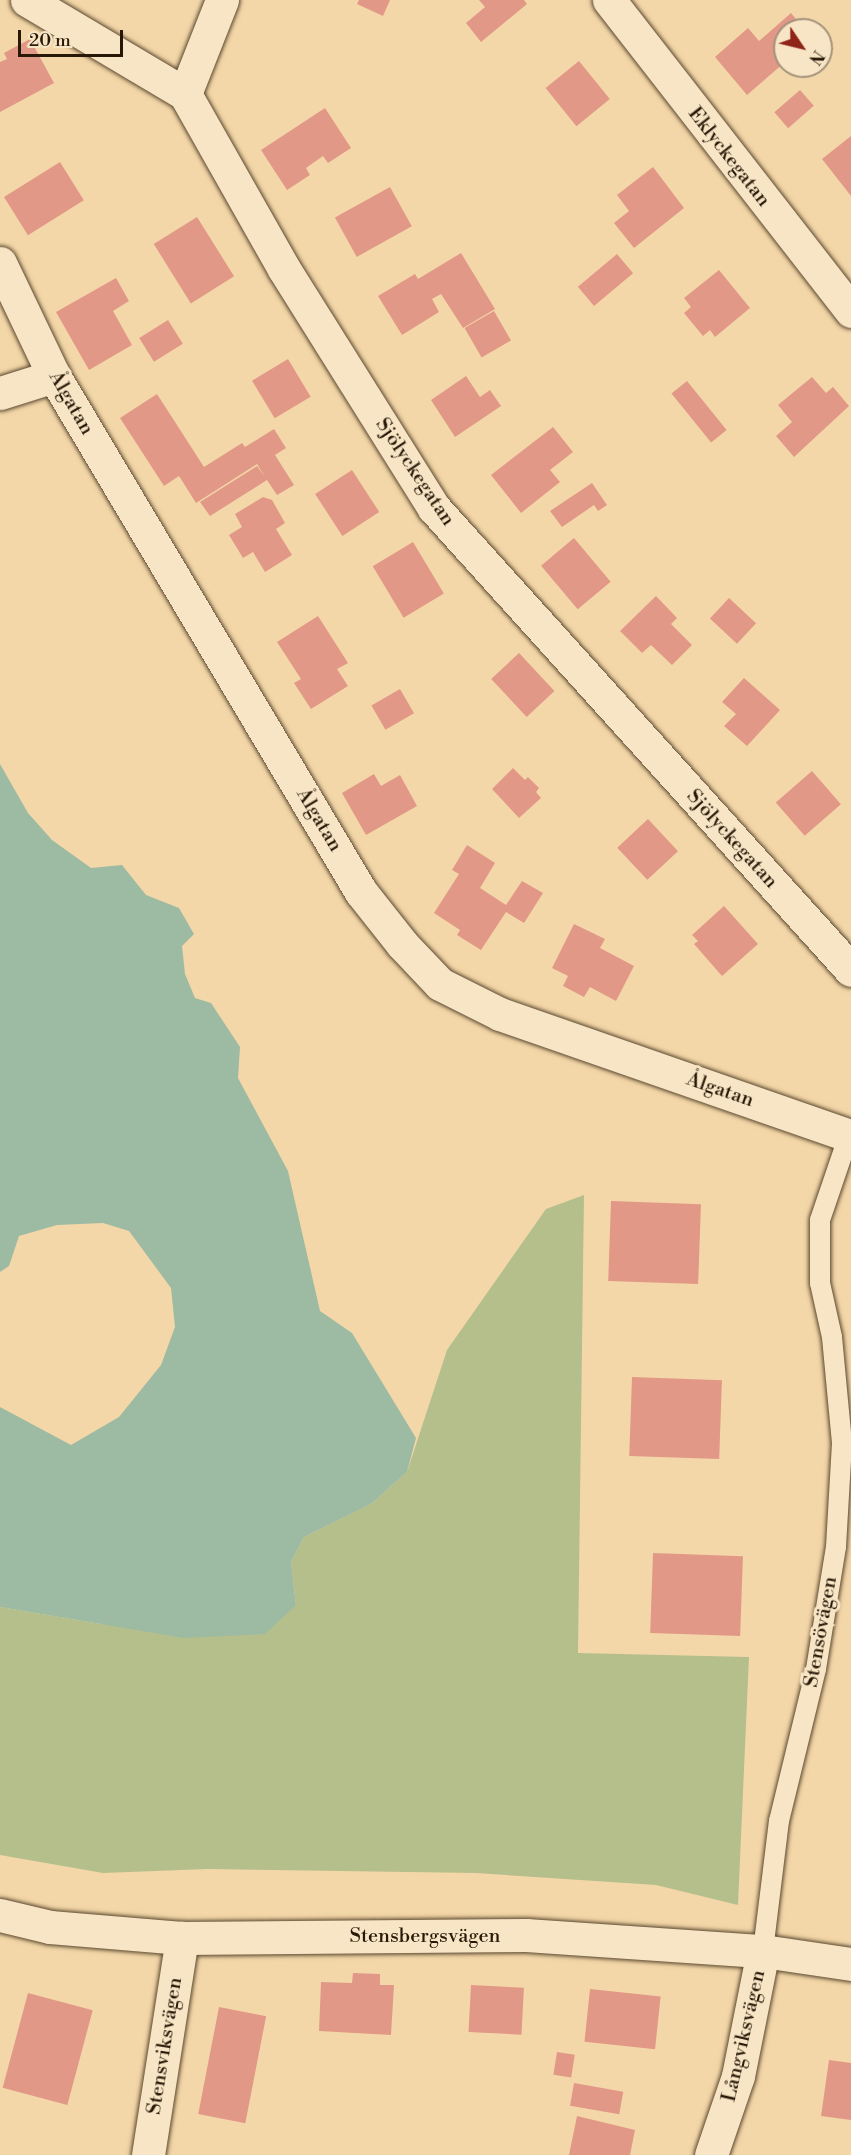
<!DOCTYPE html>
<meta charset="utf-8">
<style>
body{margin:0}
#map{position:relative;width:851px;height:2155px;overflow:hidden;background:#f4d7a8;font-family:"Libre Bodoni",serif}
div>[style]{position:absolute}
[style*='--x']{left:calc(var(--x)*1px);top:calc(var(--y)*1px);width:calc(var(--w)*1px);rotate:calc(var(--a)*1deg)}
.green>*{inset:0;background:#b5bf8c}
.water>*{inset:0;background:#9dbaa3}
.building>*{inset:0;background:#e29887;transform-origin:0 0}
.roads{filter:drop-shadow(0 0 2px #5a482f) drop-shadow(0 0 2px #5a482f)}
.service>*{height:20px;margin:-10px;padding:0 10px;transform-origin:10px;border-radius:10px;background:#f8e5c6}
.minor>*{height:33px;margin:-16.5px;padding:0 16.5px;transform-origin:16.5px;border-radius:16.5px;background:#f8e5c6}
span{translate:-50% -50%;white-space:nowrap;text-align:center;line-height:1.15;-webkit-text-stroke:6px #f8e5c6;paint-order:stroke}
.street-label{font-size:20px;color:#271807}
.north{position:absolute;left:773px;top:18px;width:60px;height:60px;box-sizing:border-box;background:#f8e5c6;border:2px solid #a4937a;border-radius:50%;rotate:125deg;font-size:16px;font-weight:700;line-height:24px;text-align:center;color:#271807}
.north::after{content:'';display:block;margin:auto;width:21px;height:27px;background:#8f2418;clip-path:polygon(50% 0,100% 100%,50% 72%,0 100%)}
.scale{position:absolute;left:18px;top:30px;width:105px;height:27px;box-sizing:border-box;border:3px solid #271807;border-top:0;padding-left:8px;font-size:18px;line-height:21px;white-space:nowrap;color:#271807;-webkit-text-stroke:4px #f8e5c6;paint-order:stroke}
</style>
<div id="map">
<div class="green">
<i style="clip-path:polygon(584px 1195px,578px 1653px,749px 1657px,738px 1905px,656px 1885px,476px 1873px,208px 1869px,103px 1873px,0 1855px,0 1607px,101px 1624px,296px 1605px,291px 1562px,304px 1537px,371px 1504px,407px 1472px,447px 1350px,546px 1209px)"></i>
</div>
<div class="water">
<i style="clip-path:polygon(0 764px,28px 813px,52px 840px,91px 868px,122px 865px,146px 895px,179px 908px,194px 934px,182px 946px,185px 974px,195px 998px,211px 1003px,240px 1047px,238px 1078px,288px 1171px,320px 1311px,352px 1333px,416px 1438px,407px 1472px,371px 1504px,304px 1537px,291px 1562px,296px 1605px,265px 1634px,184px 1638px,0 1607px,0 1407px,71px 1445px,119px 1417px,161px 1365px,175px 1327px,171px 1288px,129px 1231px,103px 1223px,57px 1225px,19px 1236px,9px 1266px,0 1272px)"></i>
</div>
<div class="building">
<i style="clip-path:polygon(359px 0,390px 0,383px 16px,357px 4px)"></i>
<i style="clip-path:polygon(479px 0,524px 0,527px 4px,481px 42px,466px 23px,485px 7px)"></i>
<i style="clip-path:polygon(791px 13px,805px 30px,785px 30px,785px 62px,747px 95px,715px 57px,748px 28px,759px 41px)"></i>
<i style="clip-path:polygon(30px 39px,54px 83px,0 112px,0 62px,7px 59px,4px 53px)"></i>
<i style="left:579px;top:61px;width:49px;height:43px;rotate:51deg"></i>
<i style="left:800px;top:90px;width:21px;height:34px;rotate:49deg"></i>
<i style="clip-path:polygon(325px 108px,351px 148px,328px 163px,323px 156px,306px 168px,310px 175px,287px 190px,261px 150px)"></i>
<i style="clip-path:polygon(851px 136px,851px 196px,822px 159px)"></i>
<i style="left:60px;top:162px;width:45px;height:66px;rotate:58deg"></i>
<i style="clip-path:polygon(653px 167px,684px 208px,634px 248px,614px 223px,629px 211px,617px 195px)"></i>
<i style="left:390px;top:187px;width:45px;height:63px;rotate:61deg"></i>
<i style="left:197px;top:217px;width:70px;height:51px;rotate:58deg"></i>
<i style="clip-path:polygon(461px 253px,495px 309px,463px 328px,441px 294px,432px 299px,439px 312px,402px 335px,378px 296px,415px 274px,418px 279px)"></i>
<i style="left:617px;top:254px;width:25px;height:51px;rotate:50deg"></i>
<i style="clip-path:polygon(719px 270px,750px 308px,715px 337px,710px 330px,703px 336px,684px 313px,691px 307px,684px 298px)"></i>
<i style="clip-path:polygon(116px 278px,129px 301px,113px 311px,132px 345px,89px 370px,56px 312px)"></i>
<i style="left:494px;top:311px;width:34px;height:34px;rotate:60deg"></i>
<i style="left:168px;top:320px;width:28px;height:34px;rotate:58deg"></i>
<i style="left:288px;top:359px;width:44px;height:42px;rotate:59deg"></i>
<i style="clip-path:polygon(466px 376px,480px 397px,490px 390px,501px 406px,455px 437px,431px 400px)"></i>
<i style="clip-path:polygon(812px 377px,826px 393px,833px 387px,849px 406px,794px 457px,776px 436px,792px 422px,778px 405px)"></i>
<i style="left:687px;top:381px;width:63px;height:20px;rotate:51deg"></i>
<i style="clip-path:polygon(157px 394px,204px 467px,242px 443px,245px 447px,274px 429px,286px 448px,275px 455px,294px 485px,277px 495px,267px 480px,210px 516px,200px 502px,257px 466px,265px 477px,257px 464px,196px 503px,179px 476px,164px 486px,120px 418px)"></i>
<i style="clip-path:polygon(553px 427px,573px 452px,550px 470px,560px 482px,521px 513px,491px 475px)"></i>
<i style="left:352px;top:470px;width:50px;height:44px;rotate:57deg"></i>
<i style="clip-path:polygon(592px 483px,607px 505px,598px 511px,594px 505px,562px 527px,550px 511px)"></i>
<i style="clip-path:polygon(263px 497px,272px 500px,285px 523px,276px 529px,292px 555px,265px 572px,253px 552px,243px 558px,229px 535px,242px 527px,235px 514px)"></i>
<i style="left:574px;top:538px;width:57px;height:43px;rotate:50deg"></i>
<i style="left:413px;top:542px;width:60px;height:47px;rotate:59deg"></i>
<i style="clip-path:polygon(656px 596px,677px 618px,671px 624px,692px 645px,672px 665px,651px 645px,642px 653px,620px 631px)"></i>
<i style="left:729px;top:598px;width:37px;height:28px;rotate:43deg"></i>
<i style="clip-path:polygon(318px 616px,348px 663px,337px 669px,348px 686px,311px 709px,294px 683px,301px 679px,277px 642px)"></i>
<i style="left:519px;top:653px;width:52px;height:38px;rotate:47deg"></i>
<i style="clip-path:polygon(744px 678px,780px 710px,747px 746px,724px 726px,736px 714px,722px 702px)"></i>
<i style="left:400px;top:689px;width:28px;height:33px;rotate:60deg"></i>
<i style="clip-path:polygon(513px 768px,525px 780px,528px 777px,539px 788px,536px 792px,541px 798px,519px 818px,492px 789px)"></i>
<i style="left:812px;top:771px;width:44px;height:48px;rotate:49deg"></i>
<i style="clip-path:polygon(374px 774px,381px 786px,400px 775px,417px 806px,366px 835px,342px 793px)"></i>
<i style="left:648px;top:819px;width:44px;height:42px;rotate:47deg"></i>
<i style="clip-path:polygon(467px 845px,495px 863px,480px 888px,506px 905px,522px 881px,543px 893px,524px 923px,506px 912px,481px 950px,457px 935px,460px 930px,434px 913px,459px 874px,452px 870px)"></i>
<i style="clip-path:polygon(724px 906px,758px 944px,722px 976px,694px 944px,698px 941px,692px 935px)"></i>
<i style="clip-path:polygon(574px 924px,605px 939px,600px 948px,634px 966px,616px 1001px,590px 987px,584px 997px,563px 986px,568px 976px,552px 968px)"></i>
<i style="left:611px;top:1201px;width:90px;height:80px;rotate:2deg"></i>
<i style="left:632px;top:1377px;width:90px;height:79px;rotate:2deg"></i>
<i style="left:653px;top:1553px;width:90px;height:80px;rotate:2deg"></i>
<i style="clip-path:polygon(353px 1973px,380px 1974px,380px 1985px,394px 1985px,391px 2035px,319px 2031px,321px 1982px,352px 1983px)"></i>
<i style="left:471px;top:1985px;width:53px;height:47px;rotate:3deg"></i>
<i style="left:590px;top:1989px;width:71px;height:53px;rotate:6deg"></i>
<i style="left:28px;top:1993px;width:67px;height:98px;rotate:15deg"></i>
<i style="left:219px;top:2007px;width:48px;height:109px;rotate:11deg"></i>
<i style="left:557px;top:2052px;width:18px;height:23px;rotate:9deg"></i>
<i style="clip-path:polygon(829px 2060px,851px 2063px,851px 2120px,821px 2116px)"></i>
<i style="left:574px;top:2083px;width:50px;height:23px;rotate:10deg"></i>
<i style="clip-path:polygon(577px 2116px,635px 2130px,630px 2155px,569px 2155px)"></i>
</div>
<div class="roads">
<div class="service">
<i style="--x:763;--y:1951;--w:131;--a:-83"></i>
<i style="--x:779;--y:1821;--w:156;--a:-76.3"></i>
<i style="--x:816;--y:1669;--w:124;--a:-80.7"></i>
<i style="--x:836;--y:1547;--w:104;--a:-86.7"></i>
<i style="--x:842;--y:1443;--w:106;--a:-95.4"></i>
<i style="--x:832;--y:1337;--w:55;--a:-102.5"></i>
<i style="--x:820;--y:1283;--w:63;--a:-90"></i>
<i style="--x:820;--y:1220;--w:90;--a:-71.2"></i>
</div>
<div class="minor">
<i style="--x:27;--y:0;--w:184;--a:30.7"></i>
<i style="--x:185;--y:94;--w:201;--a:60.5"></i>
<i style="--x:284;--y:269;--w:282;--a:57.9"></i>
<i style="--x:434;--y:508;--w:622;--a:47.93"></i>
<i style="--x:609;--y:0;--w:394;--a:52.1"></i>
<i style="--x:185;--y:94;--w:101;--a:-68.5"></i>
<i style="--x:0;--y:263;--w:125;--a:64.5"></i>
<i style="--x:54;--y:376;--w:600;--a:59.25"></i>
<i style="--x:361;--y:892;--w:66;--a:51.7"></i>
<i style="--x:402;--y:944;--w:55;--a:46.5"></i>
<i style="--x:440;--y:984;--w:67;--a:26.6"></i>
<i style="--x:500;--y:1014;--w:372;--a:19.2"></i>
<i style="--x:0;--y:393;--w:57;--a:-17.5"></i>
<i style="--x:0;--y:1915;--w:51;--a:13.5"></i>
<i style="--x:50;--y:1927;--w:132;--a:4.8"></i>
<i style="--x:182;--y:1938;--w:344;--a:-0.5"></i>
<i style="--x:526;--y:1935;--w:238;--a:3.9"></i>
<i style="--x:763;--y:1951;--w:89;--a:8.4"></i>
<i style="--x:148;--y:2155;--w:220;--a:-81.1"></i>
<i style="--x:711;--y:2155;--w:83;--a:-71.1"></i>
<i style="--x:738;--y:2076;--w:127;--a:-78.7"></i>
</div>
</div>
<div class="street-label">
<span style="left:729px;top:157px;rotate:52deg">Eklyckegatan</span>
<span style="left:71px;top:403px;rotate:60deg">Ålgatan</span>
<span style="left:415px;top:472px;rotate:56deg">Sjölyckegatan</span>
<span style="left:319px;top:820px;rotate:59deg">Ålgatan</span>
<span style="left:732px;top:839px;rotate:48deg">Sjölyckegatan</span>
<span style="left:720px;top:1090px;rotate:19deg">Ålgatan</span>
<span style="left:821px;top:1632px;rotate:-80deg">Stensövägen</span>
<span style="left:425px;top:1936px">Stensbergsvägen</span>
<span style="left:744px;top:2036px;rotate:-77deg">Långviksvägen</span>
<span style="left:165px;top:2046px;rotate:-81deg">Stensviksvägen</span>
</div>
<div class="north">N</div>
<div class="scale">20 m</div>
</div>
